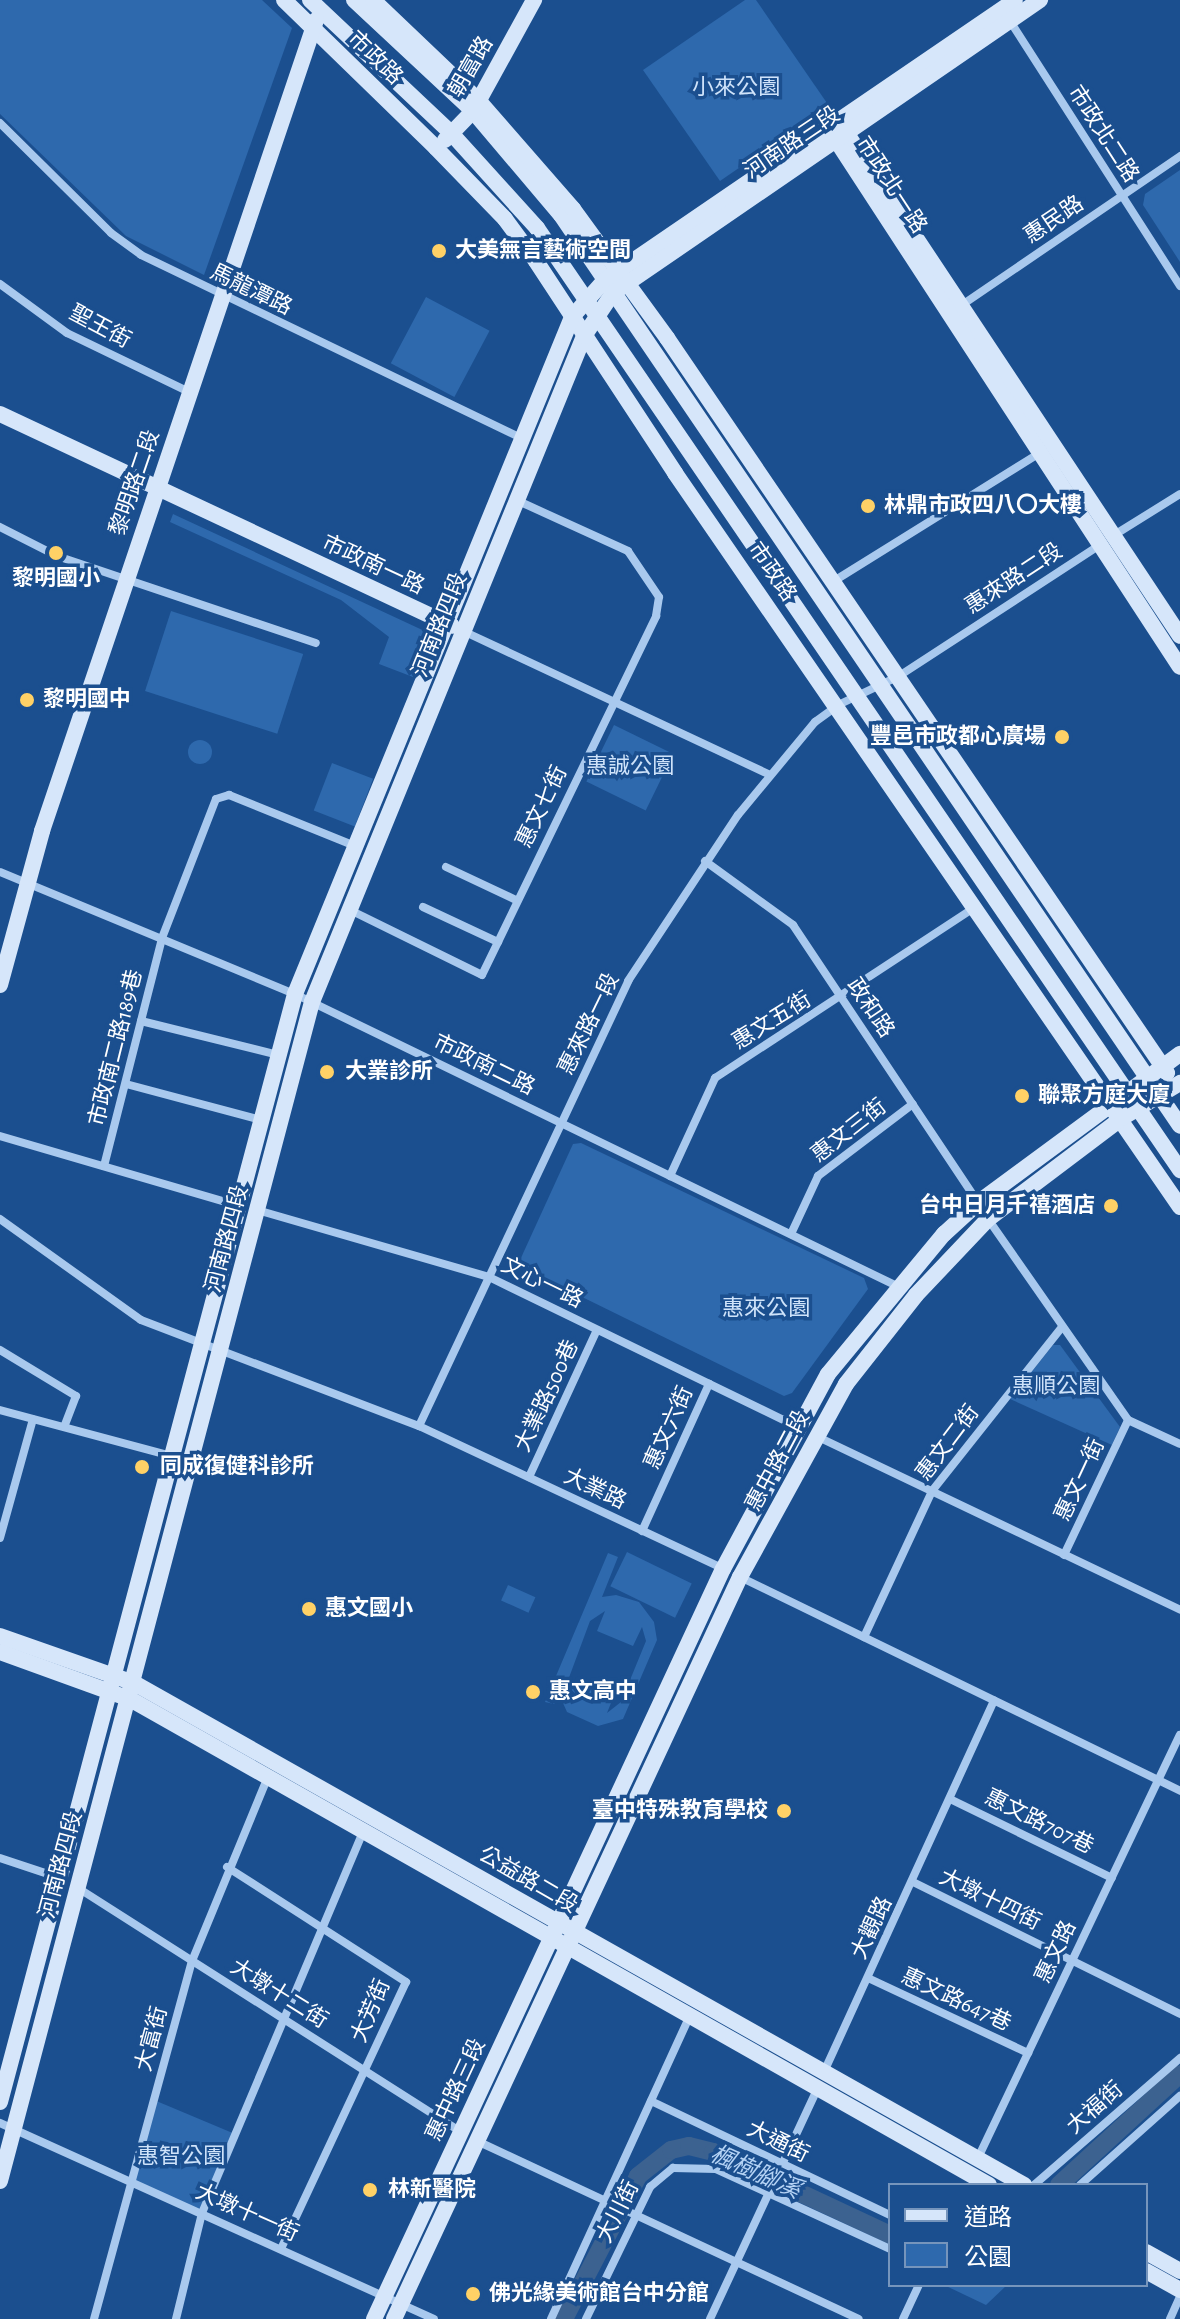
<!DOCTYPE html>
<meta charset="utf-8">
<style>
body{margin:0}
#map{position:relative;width:1180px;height:2319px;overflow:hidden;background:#1b4f8f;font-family:"Alegreya Sans","Noto Sans TC",sans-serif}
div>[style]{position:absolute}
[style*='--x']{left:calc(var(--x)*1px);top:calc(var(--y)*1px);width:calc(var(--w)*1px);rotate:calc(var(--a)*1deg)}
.green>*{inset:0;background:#2e69ad;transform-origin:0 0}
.round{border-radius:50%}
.river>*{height:18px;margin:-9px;padding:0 9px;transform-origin:9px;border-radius:9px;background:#3c6290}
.street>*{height:8px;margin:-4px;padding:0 4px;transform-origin:4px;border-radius:4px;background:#a9c9ee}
.secondary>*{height:16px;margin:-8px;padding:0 8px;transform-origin:8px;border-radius:8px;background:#d6e6fa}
.dots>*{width:22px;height:22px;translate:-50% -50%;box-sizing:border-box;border:4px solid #1b4f8f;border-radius:50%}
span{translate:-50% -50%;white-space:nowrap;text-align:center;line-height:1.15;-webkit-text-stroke:7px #1b4f8f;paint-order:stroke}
.street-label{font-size:22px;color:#fff}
.park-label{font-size:22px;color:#cfe3fa}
.poi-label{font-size:22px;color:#fff;font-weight:700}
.left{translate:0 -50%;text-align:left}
.right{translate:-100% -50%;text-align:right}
.water-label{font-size:24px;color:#b5d3f5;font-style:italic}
.legend{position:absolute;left:888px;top:2183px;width:260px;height:104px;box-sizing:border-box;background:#1b4f8f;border:2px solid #7695bc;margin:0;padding:10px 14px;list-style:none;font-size:24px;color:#fff}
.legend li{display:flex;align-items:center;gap:16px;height:40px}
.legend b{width:40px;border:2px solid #7695bc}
</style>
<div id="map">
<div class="green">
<i style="clip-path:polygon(0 0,262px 0,292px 28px,204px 275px,126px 236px,0 114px)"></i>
<i style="clip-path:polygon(745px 0,756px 0,829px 106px,720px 181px,643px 70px)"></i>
<i style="clip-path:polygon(1180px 170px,1180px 262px,1143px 205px,1145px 194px)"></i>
<i style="left:426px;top:297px;width:72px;height:75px;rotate:28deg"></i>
<i style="clip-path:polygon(173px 514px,431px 634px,413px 677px,379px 664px,389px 637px,341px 600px,170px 522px)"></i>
<i style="left:171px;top:611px;width:139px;height:84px;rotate:18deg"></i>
<i style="left:614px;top:725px;width:66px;height:63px;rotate:26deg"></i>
<i class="round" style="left:188px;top:740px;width:24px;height:24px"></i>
<i style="left:332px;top:763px;width:44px;height:51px;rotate:21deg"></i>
<i style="clip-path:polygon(581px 1143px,864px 1278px,868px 1289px,792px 1393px,784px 1396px,523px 1268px,520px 1260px,573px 1144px)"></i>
<i style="clip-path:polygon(1053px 1345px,1060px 1345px,1120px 1427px,1112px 1445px,1010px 1399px)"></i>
<i style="left:627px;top:1552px;width:72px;height:38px;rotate:26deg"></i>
<i style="clip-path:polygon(evenodd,608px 1553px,618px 1557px,602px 1597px,616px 1595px,639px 1602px,654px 1622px,657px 1640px,623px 1719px,598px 1726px,567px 1712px,559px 1694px,554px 1704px,545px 1702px,608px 1553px,605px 1611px,597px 1631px,633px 1646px,642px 1627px,646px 1641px,621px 1702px,607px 1713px,615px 1693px,578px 1677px,569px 1696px,567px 1683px,590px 1621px,605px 1611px)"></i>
<i style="left:508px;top:1585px;width:30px;height:17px;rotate:24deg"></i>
<i style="clip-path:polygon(154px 2100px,235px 2134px,202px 2213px,132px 2180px)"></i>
<i style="clip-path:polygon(944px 2285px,1007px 2285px,986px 2305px)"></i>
</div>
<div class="river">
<i style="--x:1059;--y:2185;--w:164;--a:-42.5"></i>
<i style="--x:564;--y:2319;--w:161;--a:-62.6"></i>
<i style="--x:638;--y:2176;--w:42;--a:-38.2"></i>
<i style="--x:671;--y:2150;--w:18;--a:-13"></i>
<i style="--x:689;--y:2146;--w:25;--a:14"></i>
<i style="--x:713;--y:2152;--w:195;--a:25.1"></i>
</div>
<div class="street">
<i style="--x:1010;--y:21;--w:315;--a:57.3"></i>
<i style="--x:0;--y:123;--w:156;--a:44.7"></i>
<i style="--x:111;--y:233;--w:37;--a:36"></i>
<i style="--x:141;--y:255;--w:422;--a:25.7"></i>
<i style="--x:0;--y:284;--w:83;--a:36.2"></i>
<i style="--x:67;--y:333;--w:136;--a:25.8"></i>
<i style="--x:959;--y:307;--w:268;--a:-34.3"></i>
<i style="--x:0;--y:527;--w:64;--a:27"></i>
<i style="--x:57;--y:556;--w:273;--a:18.6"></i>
<i style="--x:1111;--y:537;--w:81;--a:-31.9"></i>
<i style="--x:834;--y:581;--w:243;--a:-31.9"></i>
<i style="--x:463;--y:631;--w:339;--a:25.1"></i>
<i style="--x:705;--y:861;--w:109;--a:36"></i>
<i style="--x:793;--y:925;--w:333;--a:56.3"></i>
<i style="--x:446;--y:867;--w:77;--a:25.2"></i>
<i style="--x:0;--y:872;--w:319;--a:22.5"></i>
<i style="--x:295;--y:994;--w:674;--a:25.88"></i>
<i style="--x:423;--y:907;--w:83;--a:25"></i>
<i style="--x:350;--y:910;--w:147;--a:26.2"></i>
<i style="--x:482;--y:975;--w:399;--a:-64.1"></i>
<i style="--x:656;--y:616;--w:19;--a:-81"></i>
<i style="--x:659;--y:597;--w:55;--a:-124"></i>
<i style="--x:628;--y:551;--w:123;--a:-155.5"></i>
<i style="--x:141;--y:1021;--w:141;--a:13.9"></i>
<i style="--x:126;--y:1084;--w:140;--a:14.9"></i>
<i style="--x:0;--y:1136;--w:249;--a:16.3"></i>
<i style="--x:104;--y:1166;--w:235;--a:-75.7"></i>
<i style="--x:162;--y:938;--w:149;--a:-68.8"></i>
<i style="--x:216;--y:799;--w:14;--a:-17"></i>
<i style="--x:229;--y:795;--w:136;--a:22"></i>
<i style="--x:670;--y:1176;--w:108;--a:-65.3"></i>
<i style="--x:715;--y:1078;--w:311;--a:-33.3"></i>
<i style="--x:257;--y:1210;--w:241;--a:16.1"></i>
<i style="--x:489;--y:1277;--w:343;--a:25.9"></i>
<i style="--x:0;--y:1219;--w:173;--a:35.6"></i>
<i style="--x:141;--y:1320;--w:298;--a:20.9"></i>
<i style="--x:419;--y:1426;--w:339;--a:25.1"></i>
<i style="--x:988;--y:1219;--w:245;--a:55.1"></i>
<i style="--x:1128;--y:1420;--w:57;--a:24.8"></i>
<i style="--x:791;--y:1234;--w:64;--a:-65"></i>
<i style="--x:818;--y:1176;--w:119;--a:-37.2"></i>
<i style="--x:0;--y:1350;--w:89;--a:31.2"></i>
<i style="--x:76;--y:1396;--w:33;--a:111"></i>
<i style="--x:0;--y:1410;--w:178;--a:15"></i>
<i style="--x:419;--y:1426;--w:492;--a:-64.8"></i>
<i style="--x:628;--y:981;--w:199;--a:-56.5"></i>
<i style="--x:738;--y:815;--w:121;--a:-50.4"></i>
<i style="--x:815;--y:722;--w:29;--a:-36"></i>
<i style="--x:838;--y:705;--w:68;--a:-25.4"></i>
<i style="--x:899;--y:676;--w:240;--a:-33.1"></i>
<i style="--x:816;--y:1436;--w:403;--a:25.5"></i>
<i style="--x:529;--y:1477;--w:162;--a:-65.2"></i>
<i style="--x:642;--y:1531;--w:162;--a:-65.5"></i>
<i style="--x:0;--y:1538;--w:123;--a:-74.5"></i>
<i style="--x:1064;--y:1555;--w:149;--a:-64.6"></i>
<i style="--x:738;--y:1576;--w:492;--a:25.9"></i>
<i style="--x:864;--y:1637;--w:161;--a:-65"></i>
<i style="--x:932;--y:1491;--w:208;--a:-51.6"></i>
<i style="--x:950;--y:1799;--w:180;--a:26"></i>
<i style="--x:0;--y:1858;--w:63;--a:18.4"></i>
<i style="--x:227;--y:1867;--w:213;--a:32.7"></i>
<i style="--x:406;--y:1982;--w:295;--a:115.1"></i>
<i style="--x:913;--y:1882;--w:298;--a:26.3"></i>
<i style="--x:78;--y:1888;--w:454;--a:32.5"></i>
<i style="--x:868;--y:1978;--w:177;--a:25.1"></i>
<i style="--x:823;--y:2074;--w:411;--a:-65.4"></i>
<i style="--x:651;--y:2101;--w:265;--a:25.5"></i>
<i style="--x:0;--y:2123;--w:476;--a:24.3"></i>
<i style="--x:477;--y:2141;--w:421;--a:25"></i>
<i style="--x:977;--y:2160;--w:471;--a:-64.5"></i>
<i style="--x:1034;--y:2185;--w:194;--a:-41"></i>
<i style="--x:1080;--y:2185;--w:134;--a:-41.7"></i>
<i style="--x:94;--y:2319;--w:371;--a:-74.7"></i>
<i style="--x:192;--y:1961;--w:199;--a:-67.6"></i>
<i style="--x:176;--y:2319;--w:109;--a:-76.2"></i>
<i style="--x:202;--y:2213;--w:414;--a:-67.1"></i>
<i style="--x:551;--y:2319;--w:332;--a:-65.4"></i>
<i style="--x:586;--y:2319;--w:147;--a:-64.1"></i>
<i style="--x:650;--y:2187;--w:30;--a:-40"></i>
<i style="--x:673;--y:2168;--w:43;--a:1.3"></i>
<i style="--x:716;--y:2169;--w:192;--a:24.7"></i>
<i style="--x:710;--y:2319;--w:256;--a:-65"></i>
<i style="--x:903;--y:2319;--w:38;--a:-65"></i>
<i style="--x:1170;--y:2319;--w:24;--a:-66"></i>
</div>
<div class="secondary">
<i style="--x:284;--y:0;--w:212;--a:44.2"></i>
<i style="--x:436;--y:148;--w:99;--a:45.8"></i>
<i style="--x:505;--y:219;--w:52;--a:53.6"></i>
<i style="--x:536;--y:261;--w:254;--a:56.7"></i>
<i style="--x:675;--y:473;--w:891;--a:55.47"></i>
<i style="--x:310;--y:0;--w:195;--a:43.3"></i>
<i style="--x:452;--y:134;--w:127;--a:47.9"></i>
<i style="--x:537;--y:228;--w:1141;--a:55.68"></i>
<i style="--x:354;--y:0;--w:163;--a:43"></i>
<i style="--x:473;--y:111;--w:136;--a:49.8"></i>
<i style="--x:561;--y:215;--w:1101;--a:55.8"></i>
<i style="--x:373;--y:0;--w:145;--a:43.6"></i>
<i style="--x:478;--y:100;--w:145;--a:48.9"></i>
<i style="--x:573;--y:209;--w:160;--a:53.9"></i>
<i style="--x:667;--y:338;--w:889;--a:55.77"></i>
<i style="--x:841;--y:125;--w:613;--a:56.44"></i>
<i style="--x:836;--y:131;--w:9;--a:90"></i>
<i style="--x:836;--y:140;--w:629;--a:56.87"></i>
<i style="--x:445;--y:140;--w:40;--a:-46"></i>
<i style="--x:473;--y:111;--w:127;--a:-61.2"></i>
<i style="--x:0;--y:414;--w:499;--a:25.1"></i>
<i style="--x:0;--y:985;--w:160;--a:-74.7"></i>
<i style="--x:42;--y:831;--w:856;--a:-71.33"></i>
<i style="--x:0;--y:1636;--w:142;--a:19.3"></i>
<i style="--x:134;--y:1683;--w:1022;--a:29.42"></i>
<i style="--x:0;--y:1652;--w:138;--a:19.9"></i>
<i style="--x:130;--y:1699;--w:987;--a:29.5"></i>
<i style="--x:0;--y:2102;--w:1147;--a:-75.09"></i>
<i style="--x:295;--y:994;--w:731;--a:-67.75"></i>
<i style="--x:572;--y:317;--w:50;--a:-48.3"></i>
<i style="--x:605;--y:280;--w:496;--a:-34.3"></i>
<i style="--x:0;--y:2181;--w:1220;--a:-75.18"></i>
<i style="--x:312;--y:1002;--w:719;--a:-67.78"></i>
<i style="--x:584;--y:336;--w:52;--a:-56"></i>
<i style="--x:613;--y:293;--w:518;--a:-34.46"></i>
<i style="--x:1146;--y:2252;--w:39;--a:29"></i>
<i style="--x:1146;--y:2271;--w:39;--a:29"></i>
<i style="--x:374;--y:2319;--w:827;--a:-65.05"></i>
<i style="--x:723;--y:1569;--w:221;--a:-61.7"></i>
<i style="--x:828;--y:1374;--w:182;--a:-50.4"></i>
<i style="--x:944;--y:1234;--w:47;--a:-42.4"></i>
<i style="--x:979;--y:1202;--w:250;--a:-36.4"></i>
<i style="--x:394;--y:2319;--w:819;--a:-65"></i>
<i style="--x:740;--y:1577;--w:220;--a:-61.2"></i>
<i style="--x:846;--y:1384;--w:113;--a:-51.8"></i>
<i style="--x:916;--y:1295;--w:105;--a:-46.5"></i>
<i style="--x:988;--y:1219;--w:168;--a:-37"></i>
<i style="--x:1122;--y:1118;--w:68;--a:-31.1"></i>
</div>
<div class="dots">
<i style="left:439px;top:251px;background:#ffd166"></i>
<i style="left:868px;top:506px;background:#ffd166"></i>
<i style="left:56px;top:553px;background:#ffd166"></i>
<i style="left:27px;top:700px;background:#ffd166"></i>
<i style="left:1062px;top:737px;background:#ffd166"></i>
<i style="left:327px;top:1072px;background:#ffd166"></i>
<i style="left:1022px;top:1096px;background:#ffd166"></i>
<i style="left:1111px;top:1206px;background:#ffd166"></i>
<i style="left:142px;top:1467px;background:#ffd166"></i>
<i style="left:309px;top:1609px;background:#ffd166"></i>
<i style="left:533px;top:1692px;background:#ffd166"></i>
<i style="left:784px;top:1811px;background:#ffd166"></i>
<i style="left:370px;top:2190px;background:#ffd166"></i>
<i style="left:473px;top:2294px;background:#ffd166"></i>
</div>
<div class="street-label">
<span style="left:375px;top:58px;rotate:44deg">市政路</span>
<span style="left:471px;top:67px;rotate:-60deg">朝富路</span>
<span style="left:1103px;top:134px;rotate:57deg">市政北二路</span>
<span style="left:792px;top:143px;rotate:-34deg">河南路三段</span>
<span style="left:891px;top:185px;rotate:57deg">市政北一路</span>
<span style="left:1054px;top:220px;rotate:-34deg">惠民路</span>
<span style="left:251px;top:290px;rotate:26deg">馬龍潭路</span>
<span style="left:100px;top:327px;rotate:28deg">聖王街</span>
<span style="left:135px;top:483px;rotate:-71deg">黎明路二段</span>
<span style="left:373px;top:565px;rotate:25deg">市政南一路</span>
<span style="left:772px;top:572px;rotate:55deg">市政路</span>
<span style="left:1014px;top:579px;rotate:-33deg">惠來路二段</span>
<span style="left:440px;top:625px;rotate:-68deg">河南路四段</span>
<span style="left:542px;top:807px;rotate:-64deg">惠文七街</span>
<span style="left:870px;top:1008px;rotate:56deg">政和路</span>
<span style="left:772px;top:1021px;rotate:-32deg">惠文五街</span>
<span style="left:589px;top:1024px;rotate:-64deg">惠來路一段</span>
<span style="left:116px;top:1048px;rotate:-76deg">市政南二路189巷</span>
<span style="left:484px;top:1065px;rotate:26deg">市政南二路</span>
<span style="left:849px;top:1131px;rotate:-38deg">惠文三街</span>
<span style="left:227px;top:1239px;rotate:-75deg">河南路四段</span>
<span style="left:542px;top:1283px;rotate:26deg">文心一路</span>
<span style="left:547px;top:1396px;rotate:-65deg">大業路500巷</span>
<span style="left:669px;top:1428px;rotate:-66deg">惠文六街</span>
<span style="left:948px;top:1443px;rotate:-53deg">惠文二街</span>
<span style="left:778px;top:1461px;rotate:-62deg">惠中路二段</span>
<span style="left:1080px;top:1480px;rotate:-65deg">惠文一街</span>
<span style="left:595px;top:1489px;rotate:25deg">大業路</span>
<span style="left:1039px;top:1822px;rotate:26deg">惠文路707巷</span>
<span style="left:61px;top:1865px;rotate:-75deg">河南路四段</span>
<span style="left:528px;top:1880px;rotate:30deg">公益路二段</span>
<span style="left:990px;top:1900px;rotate:26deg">大墩十四街</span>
<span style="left:872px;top:1928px;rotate:-65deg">大觀路</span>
<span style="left:1056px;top:1952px;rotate:-65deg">惠文路</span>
<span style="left:279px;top:1994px;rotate:32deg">大墩十二街</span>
<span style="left:956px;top:2000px;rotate:25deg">惠文路647巷</span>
<span style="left:371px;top:2011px;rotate:-67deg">大芳街</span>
<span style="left:152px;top:2039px;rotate:-75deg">大富街</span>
<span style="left:456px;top:2090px;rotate:-65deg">惠中路三段</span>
<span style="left:1095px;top:2108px;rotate:-41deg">大福街</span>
<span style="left:778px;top:2142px;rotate:26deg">大通街</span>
<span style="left:618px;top:2212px;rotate:-63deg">大川街</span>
<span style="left:247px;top:2213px;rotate:24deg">大墩十一街</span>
</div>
<div class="park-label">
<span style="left:736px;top:88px">小來公園</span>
<span style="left:630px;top:767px">惠誠公園</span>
<span style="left:766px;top:1309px">惠來公園</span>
<span style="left:1056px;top:1387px">惠順公園</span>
<span style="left:181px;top:2157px">惠智公園</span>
</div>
<div class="poi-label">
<span class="left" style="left:455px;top:251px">大美無言藝術空間</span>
<span class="left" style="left:884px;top:506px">林鼎市政四八〇大樓</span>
<span style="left:56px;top:579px">黎明國小</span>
<span class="left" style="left:43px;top:700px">黎明國中</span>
<span class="right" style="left:1046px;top:737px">豐邑市政都心廣場</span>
<span class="left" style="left:345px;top:1072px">大業診所</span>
<span class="left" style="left:1038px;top:1096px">聯聚方庭大廈</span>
<span class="right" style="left:1095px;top:1206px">台中日月千禧酒店</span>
<span class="left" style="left:160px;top:1467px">同成復健科診所</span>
<span class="left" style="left:325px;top:1609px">惠文國小</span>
<span class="left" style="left:549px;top:1692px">惠文高中</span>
<span class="right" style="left:768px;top:1811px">臺中特殊教育學校</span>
<span class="left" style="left:388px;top:2190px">林新醫院</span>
<span class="left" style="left:489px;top:2294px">佛光緣美術館台中分館</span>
</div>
<div class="water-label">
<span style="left:755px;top:2173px;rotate:24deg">楓樹腳溪</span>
</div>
<ul class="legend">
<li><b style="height:10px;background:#d6e6fa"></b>道路</li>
<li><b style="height:22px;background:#2e69ad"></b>公園</li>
</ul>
</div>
